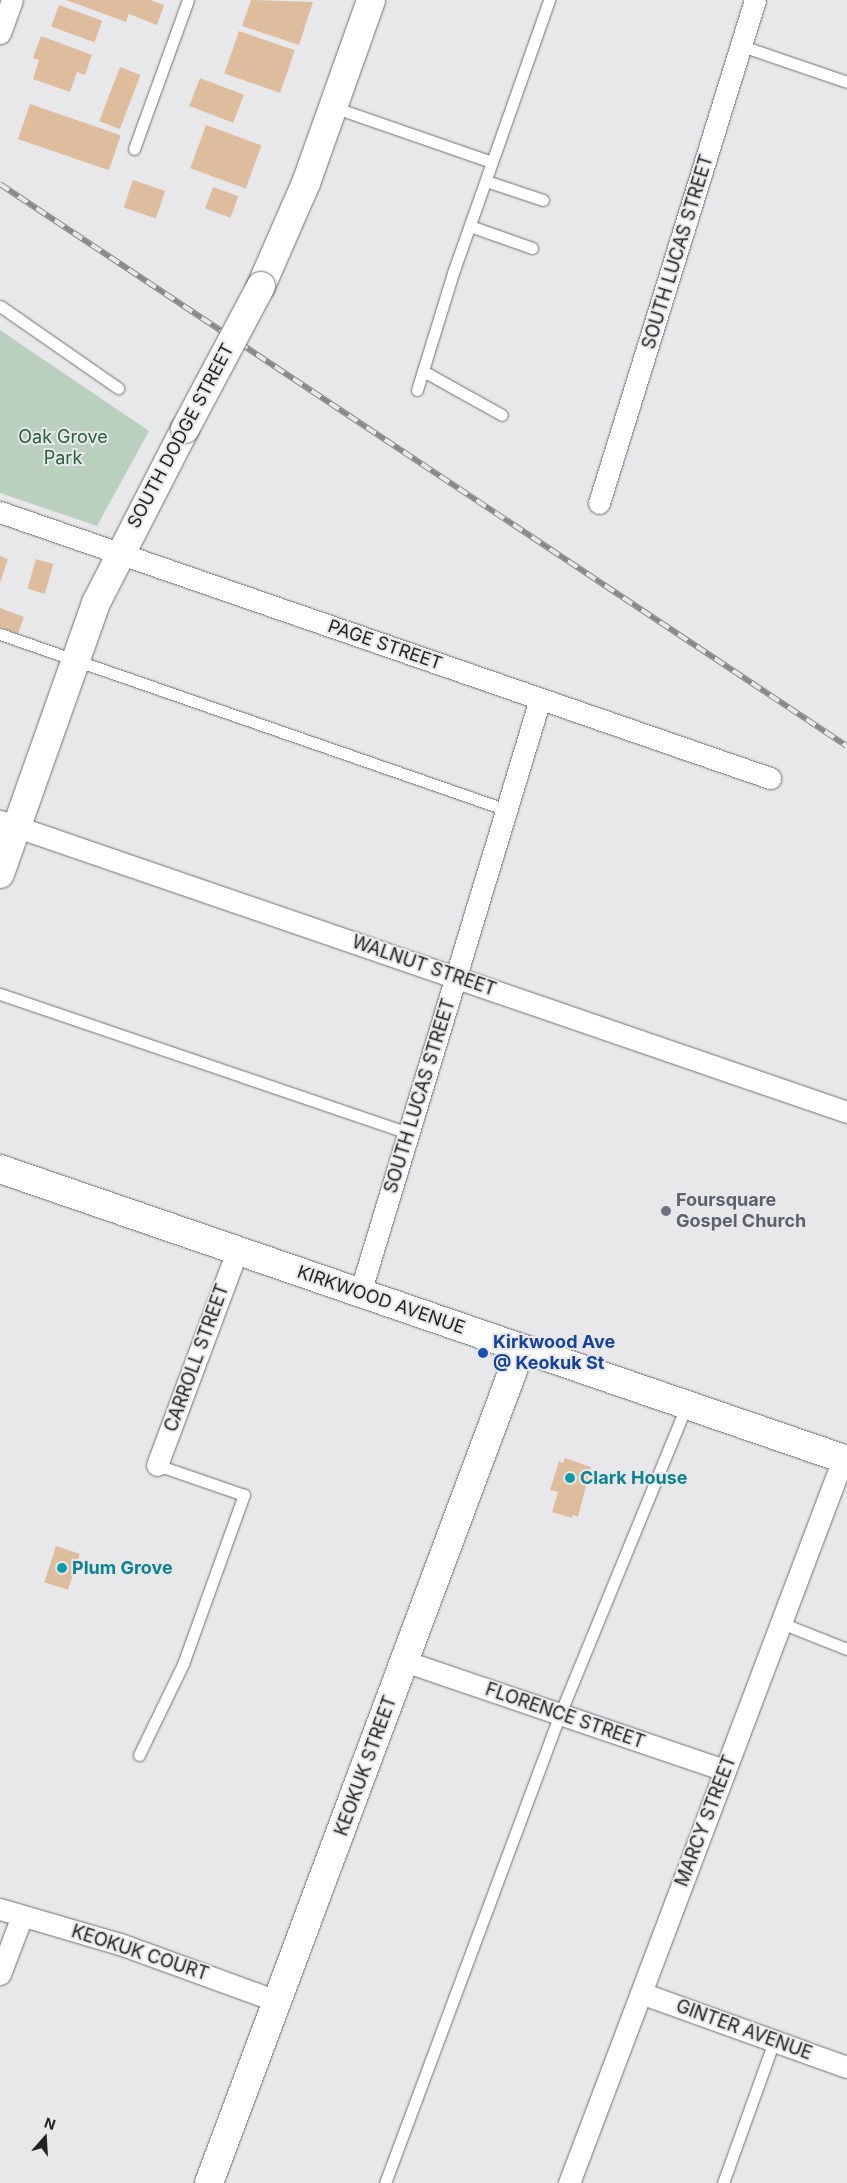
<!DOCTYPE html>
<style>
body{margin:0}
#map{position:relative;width:847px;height:2183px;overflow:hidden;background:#e8e8eb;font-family:Inter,sans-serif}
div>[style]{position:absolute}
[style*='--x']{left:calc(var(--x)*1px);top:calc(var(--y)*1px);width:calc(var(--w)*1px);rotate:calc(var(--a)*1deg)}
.green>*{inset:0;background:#b9d0bf}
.building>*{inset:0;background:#ddbd9e;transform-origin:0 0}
.roads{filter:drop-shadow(0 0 1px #6f7072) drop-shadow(0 0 1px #6f7072)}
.lane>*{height:11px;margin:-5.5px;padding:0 5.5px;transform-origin:5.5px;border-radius:5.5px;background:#fff}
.street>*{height:21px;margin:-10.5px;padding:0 10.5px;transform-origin:10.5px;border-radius:10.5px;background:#fff}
.secondary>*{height:28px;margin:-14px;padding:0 14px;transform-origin:14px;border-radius:14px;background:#fff}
.rail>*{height:5.5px;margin-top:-2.75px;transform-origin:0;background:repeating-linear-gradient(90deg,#e8e8eb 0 11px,#88888a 0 22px);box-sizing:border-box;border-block:1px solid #88888a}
.bridges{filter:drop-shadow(0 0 1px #6f7072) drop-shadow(0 0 1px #6f7072)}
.secondary-bridge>*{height:28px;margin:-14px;padding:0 14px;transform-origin:14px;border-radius:14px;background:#fff}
.dots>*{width:14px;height:14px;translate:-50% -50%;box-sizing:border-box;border:2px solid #e8e8eb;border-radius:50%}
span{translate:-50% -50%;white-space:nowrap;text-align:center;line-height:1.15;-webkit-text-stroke:4px #e8e8eb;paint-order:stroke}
.street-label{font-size:18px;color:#242425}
.park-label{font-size:18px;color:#27613d}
.worship-label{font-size:18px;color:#5b616d;font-weight:700}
.left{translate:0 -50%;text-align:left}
.transit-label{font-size:18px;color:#164399;font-weight:700}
.culture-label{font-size:18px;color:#0d838f;font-weight:700}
.north{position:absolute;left:20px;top:2113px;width:50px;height:50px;-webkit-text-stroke:4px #e8e8eb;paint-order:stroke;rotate:19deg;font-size:14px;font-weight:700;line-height:20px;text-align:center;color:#242425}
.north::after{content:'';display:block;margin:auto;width:18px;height:22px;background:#242425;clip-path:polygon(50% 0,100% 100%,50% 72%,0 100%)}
</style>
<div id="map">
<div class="green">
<i style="clip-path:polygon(0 330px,149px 431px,97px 526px,0 493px)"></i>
</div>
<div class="building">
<i style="clip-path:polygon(66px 0,150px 0,164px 5px,157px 25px,129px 14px,126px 22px)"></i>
<i style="clip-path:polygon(251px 0,313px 2px,299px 45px,242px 26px)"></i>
<i style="left:59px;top:5px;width:46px;height:23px;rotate:20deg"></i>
<i style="left:239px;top:31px;width:59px;height:45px;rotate:19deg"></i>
<i style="clip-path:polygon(41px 36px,92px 55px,85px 75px,77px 72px,70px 92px,33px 79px,39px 60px,33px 58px)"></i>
<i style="left:120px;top:67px;width:22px;height:58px;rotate:21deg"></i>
<i style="left:200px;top:78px;width:47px;height:30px;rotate:21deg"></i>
<i style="left:30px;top:104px;width:96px;height:37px;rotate:19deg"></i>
<i style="left:206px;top:125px;width:59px;height:46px;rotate:20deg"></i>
<i style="left:133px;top:180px;width:34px;height:29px;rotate:19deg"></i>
<i style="left:213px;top:187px;width:27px;height:23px;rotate:20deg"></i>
<i style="clip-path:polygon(0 556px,8px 559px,0 583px)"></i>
<i style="left:36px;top:559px;width:18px;height:31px;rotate:16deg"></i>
<i style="clip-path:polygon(0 608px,24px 617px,18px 634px,0 627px)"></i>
<i style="clip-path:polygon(565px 1458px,591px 1467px,578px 1517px,573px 1515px,572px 1518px,552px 1512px,558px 1492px,550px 1490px,559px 1461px,563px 1463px)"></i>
<i style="left:56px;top:1546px;width:25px;height:38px;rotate:18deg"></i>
</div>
<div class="roads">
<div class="lane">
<i style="--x:742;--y:46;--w:111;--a:18.9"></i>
<i style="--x:333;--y:107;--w:168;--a:19.1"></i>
<i style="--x:134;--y:149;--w:158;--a:-70.1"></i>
<i style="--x:486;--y:181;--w:60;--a:18.4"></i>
<i style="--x:470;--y:226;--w:66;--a:19.5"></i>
<i style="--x:0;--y:306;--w:144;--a:34.8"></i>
<i style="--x:423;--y:371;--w:90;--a:29.1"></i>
<i style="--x:417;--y:390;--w:122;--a:-72.9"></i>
<i style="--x:453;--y:273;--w:289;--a:-70.6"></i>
<i style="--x:0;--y:634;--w:537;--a:19.14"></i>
<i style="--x:0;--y:994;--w:432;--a:18.8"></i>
<i style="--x:781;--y:1623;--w:71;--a:21.5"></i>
<i style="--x:139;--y:1755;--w:101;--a:-64.2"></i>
<i style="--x:183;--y:1664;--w:180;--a:-70.2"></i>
<i style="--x:244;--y:1495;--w:92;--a:-161"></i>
<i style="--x:385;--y:2183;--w:501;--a:-69.54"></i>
<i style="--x:560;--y:1714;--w:334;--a:-67.7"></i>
<i style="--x:723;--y:2183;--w:151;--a:-70.2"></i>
</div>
<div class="street">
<i style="--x:0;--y:33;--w:35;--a:-70"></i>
<i style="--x:599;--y:503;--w:527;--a:-72.77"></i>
<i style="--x:0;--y:512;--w:815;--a:19.06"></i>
<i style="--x:0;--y:821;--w:896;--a:18.96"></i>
<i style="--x:360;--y:1293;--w:621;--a:-73.14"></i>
<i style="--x:157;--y:1465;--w:228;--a:-69.5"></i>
<i style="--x:404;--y:1661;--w:339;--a:18.8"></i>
<i style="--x:0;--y:1909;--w:125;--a:16.3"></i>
<i style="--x:120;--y:1944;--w:169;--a:20"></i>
<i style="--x:0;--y:1974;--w:62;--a:-69.2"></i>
<i style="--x:641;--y:1993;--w:219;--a:19.8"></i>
<i style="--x:569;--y:2183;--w:774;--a:-69.27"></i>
</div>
<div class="secondary">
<i style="--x:261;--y:286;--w:112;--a:-66.4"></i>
<i style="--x:306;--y:183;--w:194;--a:-70.4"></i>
<i style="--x:0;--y:874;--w:288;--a:-70.5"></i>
<i style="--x:96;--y:603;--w:195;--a:-62.9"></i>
<i style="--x:0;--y:1169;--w:896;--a:18.96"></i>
<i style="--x:209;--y:2183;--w:890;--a:-69.49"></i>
</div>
</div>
<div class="rail">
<i style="--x:0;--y:184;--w:1016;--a:33.57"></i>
</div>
<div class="bridges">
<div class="secondary-bridge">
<i style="--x:185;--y:429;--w:162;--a:-62"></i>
</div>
</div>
<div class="dots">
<i style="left:666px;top:1211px;background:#6b7280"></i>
<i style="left:483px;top:1353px;background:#1a4fb4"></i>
<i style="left:570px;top:1478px;background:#0f9aa8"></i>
<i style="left:62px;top:1568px;background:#0f9aa8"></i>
</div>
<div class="street-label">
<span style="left:678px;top:252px;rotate:-73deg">SOUTH LUCAS STREET</span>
<span style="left:181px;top:436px;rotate:-62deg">SOUTH DODGE STREET</span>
<span style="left:385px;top:645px;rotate:19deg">PAGE STREET</span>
<span style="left:424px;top:966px;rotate:19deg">WALNUT STREET</span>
<span style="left:420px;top:1096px;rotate:-73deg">SOUTH LUCAS STREET</span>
<span style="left:381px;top:1300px;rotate:19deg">KIRKWOOD AVENUE</span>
<span style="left:197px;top:1358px;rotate:-70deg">CARROLL STREET</span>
<span style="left:565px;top:1716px;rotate:19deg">FLORENCE STREET</span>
<span style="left:366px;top:1766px;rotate:-70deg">KEOKUK STREET</span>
<span style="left:706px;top:1821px;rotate:-69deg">MARCY STREET</span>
<span style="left:140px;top:1953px;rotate:18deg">KEOKUK COURT</span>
<span style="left:744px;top:2030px;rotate:20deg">GINTER AVENUE</span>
</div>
<div class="park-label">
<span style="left:63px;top:448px">Oak Grove<br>Park</span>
</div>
<div class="worship-label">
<span class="left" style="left:676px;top:1211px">Foursquare<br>Gospel Church</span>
</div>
<div class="transit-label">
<span class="left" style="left:493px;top:1353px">Kirkwood Ave<br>@ Keokuk St</span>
</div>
<div class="culture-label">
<span class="left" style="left:580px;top:1478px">Clark House</span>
<span class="left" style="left:72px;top:1568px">Plum Grove</span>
</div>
<div class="north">N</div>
</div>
